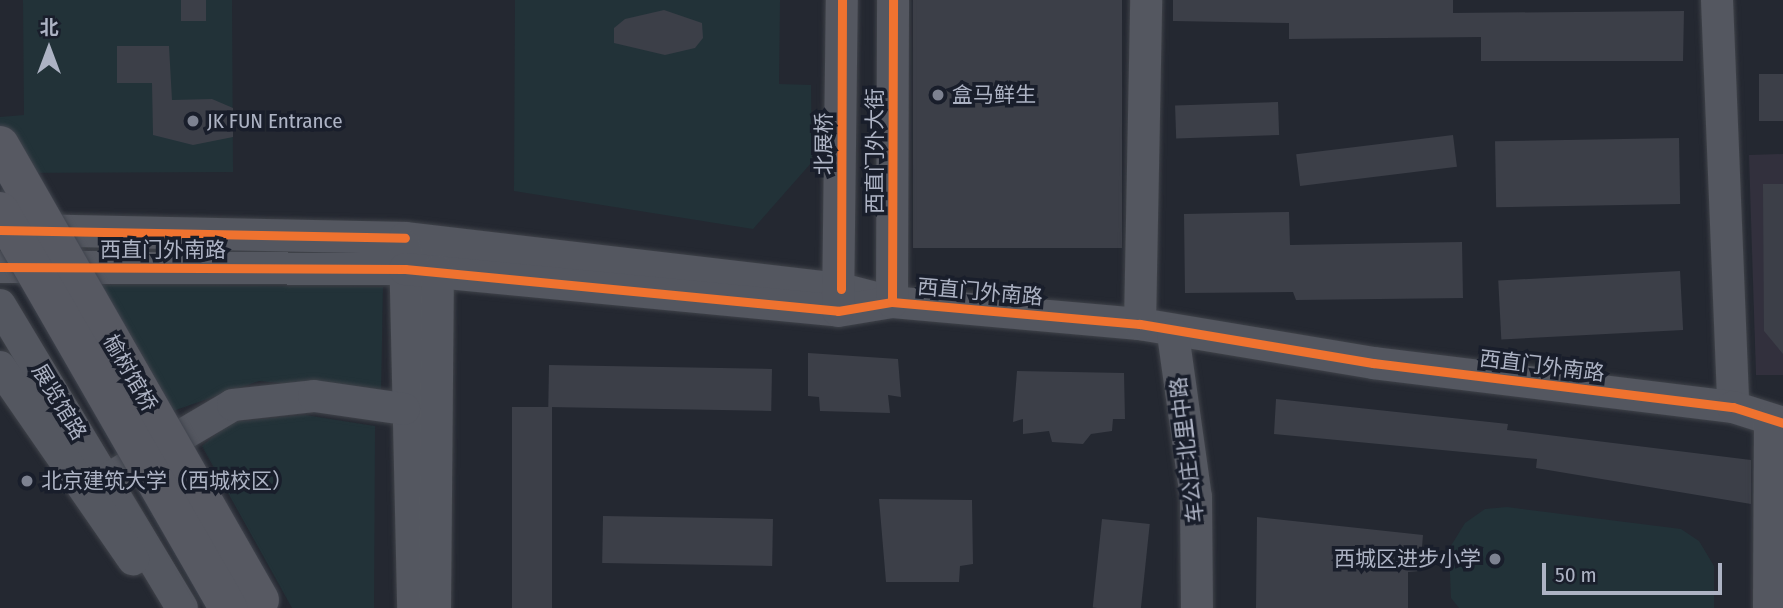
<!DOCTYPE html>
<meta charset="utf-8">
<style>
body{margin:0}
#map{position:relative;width:1783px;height:608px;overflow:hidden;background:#242831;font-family:"Fira Sans Condensed","Noto Sans SC",sans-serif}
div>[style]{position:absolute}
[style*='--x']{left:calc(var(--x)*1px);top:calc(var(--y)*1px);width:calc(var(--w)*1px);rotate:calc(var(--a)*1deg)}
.medical>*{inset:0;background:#32303d}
.green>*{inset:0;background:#223238}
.building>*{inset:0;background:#3c3f48;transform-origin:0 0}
.roads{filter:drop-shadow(0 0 2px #40434a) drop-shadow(0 0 2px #40434a)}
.minor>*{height:32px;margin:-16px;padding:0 16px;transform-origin:16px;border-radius:16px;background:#545760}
.bridges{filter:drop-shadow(0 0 2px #41454e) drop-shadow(0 0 2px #41454e)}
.major-bridge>*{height:38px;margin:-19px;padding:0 19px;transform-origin:19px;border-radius:19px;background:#575962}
.cycleway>*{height:9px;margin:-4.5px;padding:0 4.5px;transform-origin:4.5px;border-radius:4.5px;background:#ef722f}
.dots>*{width:19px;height:19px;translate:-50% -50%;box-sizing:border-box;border:4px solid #191e2b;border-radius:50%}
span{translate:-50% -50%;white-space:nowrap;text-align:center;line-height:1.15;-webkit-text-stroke:7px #191e2b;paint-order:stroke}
.poi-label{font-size:21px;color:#adb3c4}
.left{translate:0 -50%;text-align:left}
.right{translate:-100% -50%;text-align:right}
.street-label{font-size:21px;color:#adb3c4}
.north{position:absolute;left:14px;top:14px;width:70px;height:70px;-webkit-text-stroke:5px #191e2b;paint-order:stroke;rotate:0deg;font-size:19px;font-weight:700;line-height:28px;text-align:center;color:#adb3c4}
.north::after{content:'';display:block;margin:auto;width:24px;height:32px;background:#adb3c4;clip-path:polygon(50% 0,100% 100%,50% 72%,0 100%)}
.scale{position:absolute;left:1542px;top:563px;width:180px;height:32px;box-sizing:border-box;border:4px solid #adb3c4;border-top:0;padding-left:9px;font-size:21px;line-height:24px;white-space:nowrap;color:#adb3c4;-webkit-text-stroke:5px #191e2b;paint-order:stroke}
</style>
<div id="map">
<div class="medical">
<i style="clip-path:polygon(1783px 154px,1783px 375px,1756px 375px,1749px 155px)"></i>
</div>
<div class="green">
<i style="clip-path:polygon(23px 0,232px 0,233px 172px,0 173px,0 117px,24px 115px)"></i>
<i style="clip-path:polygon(515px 0,780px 0,779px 84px,811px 85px,812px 162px,753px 229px,514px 191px)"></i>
<i style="clip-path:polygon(98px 285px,383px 287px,381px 393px,259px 381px,173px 411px)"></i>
<i style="clip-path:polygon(305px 415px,375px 426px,374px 608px,292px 608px,202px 446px,231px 422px)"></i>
<i style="clip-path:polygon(1507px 507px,1681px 529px,1699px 541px,1714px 566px,1714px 608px,1459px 608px,1451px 598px,1449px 549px,1465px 523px,1485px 509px)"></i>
</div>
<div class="building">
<i style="left:181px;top:0;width:25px;height:21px"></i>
<i style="left:913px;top:0;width:209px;height:248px"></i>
<i style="clip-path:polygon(1173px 0,1453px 0,1453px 13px,1684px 11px,1683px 61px,1481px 61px,1481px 37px,1289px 39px,1289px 23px,1173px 21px)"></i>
<i style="clip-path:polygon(664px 10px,702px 23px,703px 38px,695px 48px,665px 55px,614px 43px,614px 28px,625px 19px)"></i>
<i style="clip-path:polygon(117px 46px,169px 46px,172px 100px,212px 99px,233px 108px,233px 137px,193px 145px,153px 135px,152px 83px,117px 83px)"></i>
<i style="left:1759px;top:74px;width:24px;height:47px"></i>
<i style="left:1278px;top:102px;width:33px;height:103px;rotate:88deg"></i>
<i style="left:1453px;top:135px;width:32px;height:158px;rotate:83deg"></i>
<i style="left:1679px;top:138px;width:66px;height:184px;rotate:89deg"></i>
<i style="clip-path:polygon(1763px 184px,1783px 184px,1783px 354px,1764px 331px)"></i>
<i style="clip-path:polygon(1289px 212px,1290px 245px,1462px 242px,1463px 298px,1296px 300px,1293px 292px,1185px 293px,1184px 214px)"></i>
<i style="left:1680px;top:271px;width:59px;height:182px;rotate:87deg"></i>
<i style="clip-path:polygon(808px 353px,898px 359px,901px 397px,888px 395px,890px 413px,820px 411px,819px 397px,808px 396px)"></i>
<i style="left:549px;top:365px;width:223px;height:42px;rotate:1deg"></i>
<i style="clip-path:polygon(1017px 371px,1124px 373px,1125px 419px,1113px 419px,1112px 431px,1091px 434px,1083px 444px,1052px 442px,1049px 431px,1023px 434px,1023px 419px,1013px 422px)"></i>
<i style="clip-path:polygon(1276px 399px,1508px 424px,1507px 430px,1751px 460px,1751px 504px,1536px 468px,1537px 459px,1274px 434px)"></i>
<i style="left:552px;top:407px;width:201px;height:40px;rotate:90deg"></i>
<i style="clip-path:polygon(879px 499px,972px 500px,973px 564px,960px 566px,959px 582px,886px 582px)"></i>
<i style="left:603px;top:516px;width:170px;height:47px;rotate:1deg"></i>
<i style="clip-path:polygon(1257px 517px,1423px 535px,1420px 571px,1408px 572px,1408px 608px,1256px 608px)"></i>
<i style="left:1102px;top:519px;width:48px;height:89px;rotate:6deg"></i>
</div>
<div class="roads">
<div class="minor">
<i style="--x:1717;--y:0;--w:407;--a:87.7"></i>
<i style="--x:30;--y:230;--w:375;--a:1.2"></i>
<i style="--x:405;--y:238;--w:439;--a:6.7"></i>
<i style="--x:841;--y:289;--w:40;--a:14.4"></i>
<i style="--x:405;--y:247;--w:361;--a:88.7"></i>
<i style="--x:0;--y:267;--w:405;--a:0.3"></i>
<i style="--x:405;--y:269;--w:435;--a:5.5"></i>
<i style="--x:838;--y:311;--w:55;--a:-9.5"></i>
<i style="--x:892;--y:302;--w:249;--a:5.1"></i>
<i style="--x:1140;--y:324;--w:236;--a:9.5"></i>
<i style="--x:1373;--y:363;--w:363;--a:7"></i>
<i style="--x:1733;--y:407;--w:52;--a:17.7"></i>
<i style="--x:892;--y:302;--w:302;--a:-89.8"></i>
<i style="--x:0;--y:305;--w:353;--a:59"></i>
<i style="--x:838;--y:310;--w:310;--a:-89.3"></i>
<i style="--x:1140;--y:324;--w:324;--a:-88.9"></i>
<i style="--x:1173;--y:334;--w:165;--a:82"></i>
<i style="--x:1196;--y:497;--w:111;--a:89.5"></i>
<i style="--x:0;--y:367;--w:234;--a:55.3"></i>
<i style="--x:106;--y:480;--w:147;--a:-30.6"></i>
<i style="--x:233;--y:405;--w:81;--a:-6.3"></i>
<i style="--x:314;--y:396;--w:91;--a:8.2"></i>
<i style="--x:435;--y:608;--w:337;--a:-89.5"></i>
<i style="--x:1769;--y:608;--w:187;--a:-89.7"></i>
</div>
</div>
<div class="bridges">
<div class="major-bridge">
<i style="--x:0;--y:145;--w:524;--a:60.26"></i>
<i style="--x:0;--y:211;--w:458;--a:60.1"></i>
</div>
</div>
<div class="cycleway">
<i style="--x:0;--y:230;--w:405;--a:1.1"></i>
<i style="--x:0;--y:267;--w:405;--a:0.3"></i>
<i style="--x:405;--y:269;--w:435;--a:5.5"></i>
<i style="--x:838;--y:311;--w:55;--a:-9.5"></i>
<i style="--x:892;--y:302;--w:249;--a:5.1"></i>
<i style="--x:1140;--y:324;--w:236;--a:9.5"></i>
<i style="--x:1373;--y:363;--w:363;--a:7"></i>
<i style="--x:1733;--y:407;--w:52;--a:17.7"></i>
<i style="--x:841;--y:289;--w:289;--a:-89.8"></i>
<i style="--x:892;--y:302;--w:302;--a:-89.8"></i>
</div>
<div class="dots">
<i style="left:938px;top:95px;background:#7d8291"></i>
<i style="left:193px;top:121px;background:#7d8291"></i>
<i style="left:27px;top:481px;background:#7d8291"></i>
<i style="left:1495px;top:559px;background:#7d8291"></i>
</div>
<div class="poi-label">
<span class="left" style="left:952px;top:95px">盒马鲜生</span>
<span class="left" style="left:207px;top:121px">JK FUN Entrance</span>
<span class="left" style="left:41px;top:481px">北京建筑大学（西城校区）</span>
<span class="right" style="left:1481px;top:559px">西城区进步小学</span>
</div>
<div class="street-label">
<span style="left:824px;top:144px;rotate:-90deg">北展桥</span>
<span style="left:875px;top:151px;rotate:-90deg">西直门外大街</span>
<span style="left:163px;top:250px">西直门外南路</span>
<span style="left:980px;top:292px;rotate:5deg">西直门外南路</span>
<span style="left:1542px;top:366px;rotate:7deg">西直门外南路</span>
<span style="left:130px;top:373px;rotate:60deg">榆树馆桥</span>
<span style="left:59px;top:402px;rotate:59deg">展览馆路</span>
<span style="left:1187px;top:450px;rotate:-97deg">车公庄北里中路</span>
</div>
<div class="north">北</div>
<div class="scale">50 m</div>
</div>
